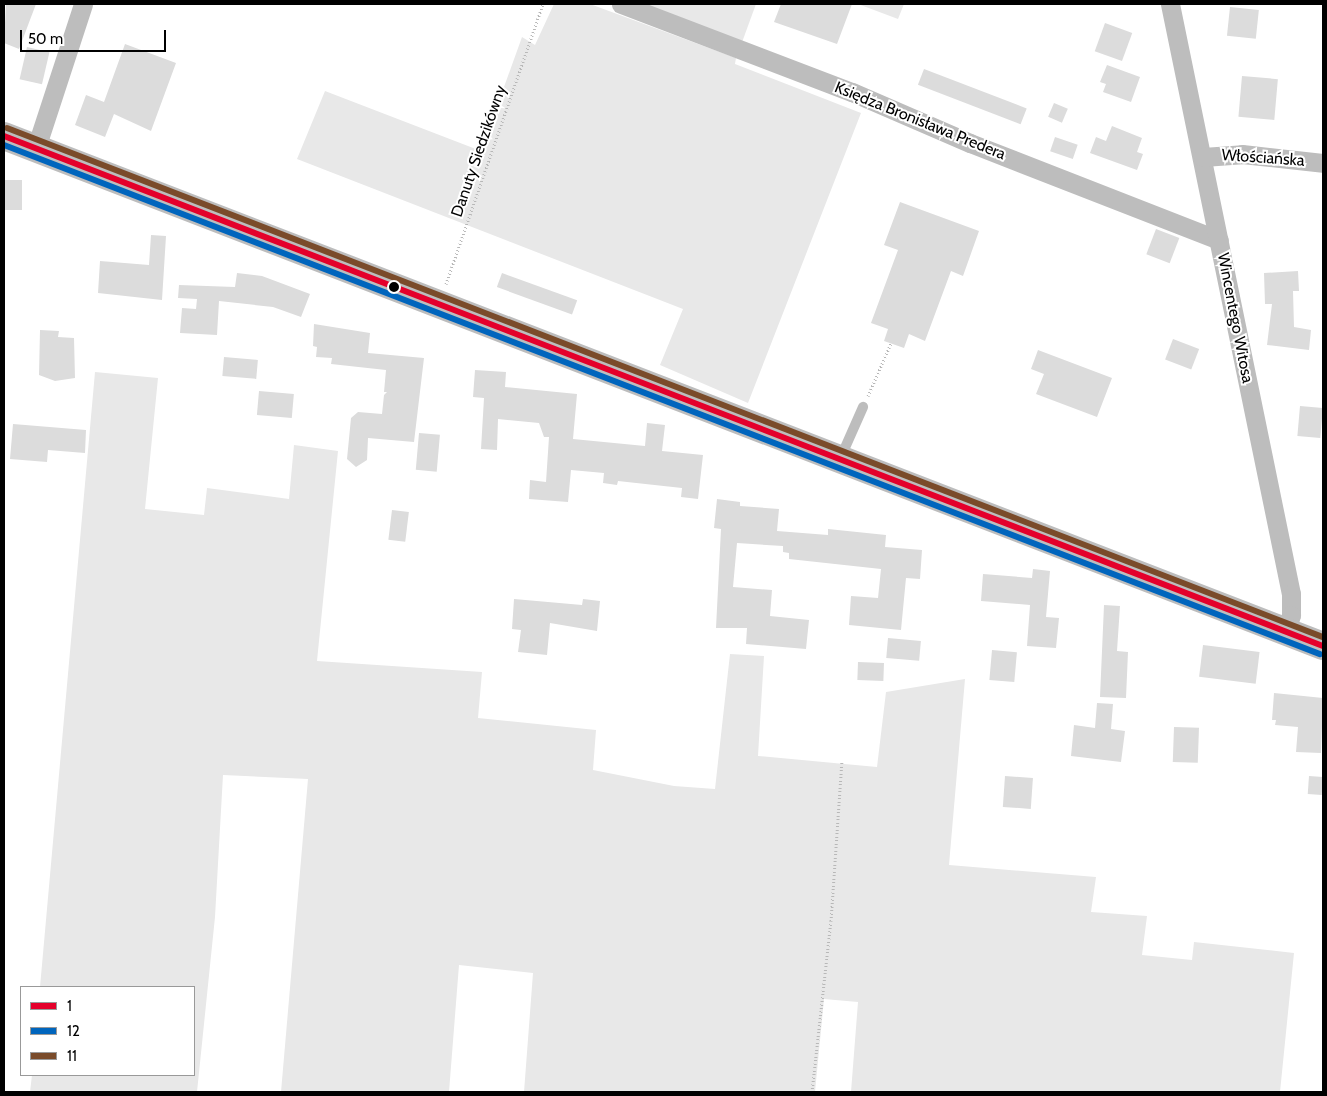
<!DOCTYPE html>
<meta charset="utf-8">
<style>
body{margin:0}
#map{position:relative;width:1327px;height:1096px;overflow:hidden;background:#fff;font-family:Cabin,sans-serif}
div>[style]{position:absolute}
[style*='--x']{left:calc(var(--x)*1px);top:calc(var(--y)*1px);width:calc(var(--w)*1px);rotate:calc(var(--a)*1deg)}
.green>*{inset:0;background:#e8e8e8}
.building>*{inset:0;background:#dcdcdc;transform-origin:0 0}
.path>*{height:3px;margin-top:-1.5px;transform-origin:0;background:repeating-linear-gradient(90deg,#b8b8b8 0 1px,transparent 0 3.5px)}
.lane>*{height:10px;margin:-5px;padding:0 5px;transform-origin:5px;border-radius:5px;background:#bdbdbd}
.street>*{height:19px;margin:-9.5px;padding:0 9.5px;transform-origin:9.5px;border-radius:9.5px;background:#bdbdbd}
.primary>*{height:28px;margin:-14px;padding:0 14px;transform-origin:14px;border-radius:14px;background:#bdbdbd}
.bus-1>*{height:6px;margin:-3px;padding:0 3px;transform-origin:3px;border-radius:3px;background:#e4002b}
.bus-2>*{height:6px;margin:-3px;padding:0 3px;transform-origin:3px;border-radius:3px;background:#0065bd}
.bus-3>*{height:6px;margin:-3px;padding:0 3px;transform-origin:3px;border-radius:3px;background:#7a4b2a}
.dots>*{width:14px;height:14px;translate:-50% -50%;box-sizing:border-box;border:2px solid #fff;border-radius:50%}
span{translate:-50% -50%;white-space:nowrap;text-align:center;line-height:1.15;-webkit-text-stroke:4px #fff;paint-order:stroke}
.street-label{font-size:16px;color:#000}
.frame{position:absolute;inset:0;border:5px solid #000;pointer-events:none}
.legend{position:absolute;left:20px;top:986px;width:175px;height:90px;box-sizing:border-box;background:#fff;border:1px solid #999;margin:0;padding:6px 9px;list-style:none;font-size:15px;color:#000}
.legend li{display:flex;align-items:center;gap:10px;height:25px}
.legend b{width:25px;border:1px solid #999}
.scale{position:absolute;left:20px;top:30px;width:146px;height:22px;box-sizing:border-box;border:2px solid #000;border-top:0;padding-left:6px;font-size:15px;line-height:18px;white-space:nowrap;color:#000;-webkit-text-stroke:4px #fff;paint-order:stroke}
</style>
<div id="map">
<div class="green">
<i style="clip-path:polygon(554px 4px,590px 4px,736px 58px,735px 64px,861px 113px,748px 403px,660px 365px,683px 309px,297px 159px,325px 91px,481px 151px,522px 37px,535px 45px)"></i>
<i style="clip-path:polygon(635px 4px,756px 4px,741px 45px)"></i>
<i style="clip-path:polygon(858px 4px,904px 4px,898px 19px)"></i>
<i style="clip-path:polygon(95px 372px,158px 378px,145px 509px,204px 515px,207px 488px,289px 499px,294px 445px,338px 451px,317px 661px,482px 672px,478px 718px,596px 730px,593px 770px,674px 786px,715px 789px,730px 654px,764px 656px,758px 756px,877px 767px,886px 692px,965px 679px,949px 865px,1096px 877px,1091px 912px,1147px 916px,1142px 955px,1192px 960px,1194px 942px,1294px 953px,1280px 1092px,851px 1092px,858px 1002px,824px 999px,815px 1092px,524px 1092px,533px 973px,459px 965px,449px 1092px,281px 1092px,308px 779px,223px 775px,215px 917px,197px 1092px,30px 1092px,32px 1075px,194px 1075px,194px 987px,40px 987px)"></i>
</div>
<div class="building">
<i style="clip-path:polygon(6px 4px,36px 4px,19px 49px,4px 43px)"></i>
<i style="clip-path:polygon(781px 4px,852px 4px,837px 44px,774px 22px)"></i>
<i style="left:1230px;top:7px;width:29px;height:29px;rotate:6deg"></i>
<i style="left:1105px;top:23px;width:29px;height:30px;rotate:20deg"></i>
<i style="clip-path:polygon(125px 44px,176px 63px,151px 131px,114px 114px,105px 137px,75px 125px,86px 95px,104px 102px)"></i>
<i style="left:27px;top:47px;width:23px;height:33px;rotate:13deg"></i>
<i style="clip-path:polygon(1107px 65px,1140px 77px,1131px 102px,1103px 92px,1106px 84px,1100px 82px)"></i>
<i style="left:924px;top:69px;width:110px;height:17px;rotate:21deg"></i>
<i style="left:1242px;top:76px;width:36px;height:41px;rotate:5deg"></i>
<i style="left:1054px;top:103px;width:15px;height:15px;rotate:23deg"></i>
<i style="clip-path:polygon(1112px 126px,1142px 138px,1137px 152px,1143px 154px,1137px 170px,1090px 153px,1096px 137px,1106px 141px)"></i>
<i style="left:1055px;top:137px;width:24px;height:15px;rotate:19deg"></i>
<i style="left:4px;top:180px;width:18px;height:30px"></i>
<i style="clip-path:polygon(900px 202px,979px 231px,963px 276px,951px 271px,925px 341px,909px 334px,904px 348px,884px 341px,888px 329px,871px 323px,898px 250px,884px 245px)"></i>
<i style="left:1156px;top:229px;width:25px;height:27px;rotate:21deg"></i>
<i style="clip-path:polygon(151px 235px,166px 236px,162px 300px,98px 293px,100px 261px,149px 265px)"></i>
<i style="clip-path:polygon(1298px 271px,1299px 291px,1293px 291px,1294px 327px,1311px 330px,1309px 350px,1267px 345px,1272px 304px,1265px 304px,1264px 273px)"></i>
<i style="clip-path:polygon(237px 273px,262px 276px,310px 294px,301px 317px,273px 307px,219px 301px,217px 335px,180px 333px,182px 308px,196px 309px,197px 299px,178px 298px,179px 285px,235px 287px)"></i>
<i style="left:502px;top:273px;width:80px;height:15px;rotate:20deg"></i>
<i style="clip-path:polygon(314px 324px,370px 333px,368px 353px,424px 358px,414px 442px,368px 438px,367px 460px,356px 467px,347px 459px,351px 418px,358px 412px,382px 414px,384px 395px,387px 392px,384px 392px,386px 370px,331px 364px,332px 358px,316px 357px,317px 347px,313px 346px)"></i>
<i style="clip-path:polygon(40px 330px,59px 331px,58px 337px,74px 338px,75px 378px,55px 381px,39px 375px)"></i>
<i style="left:1173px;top:339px;width:28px;height:22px;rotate:21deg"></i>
<i style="clip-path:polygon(1038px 350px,1112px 378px,1097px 417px,1036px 394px,1044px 374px,1031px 369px)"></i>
<i style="left:224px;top:357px;width:34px;height:19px;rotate:5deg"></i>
<i style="clip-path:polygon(475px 370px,506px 372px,505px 387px,577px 394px,573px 439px,645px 446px,647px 423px,665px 425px,662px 451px,703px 455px,698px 499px,681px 497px,682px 488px,618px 481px,617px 485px,603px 483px,604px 473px,571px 470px,568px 502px,529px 499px,530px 480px,546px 482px,549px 437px,544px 437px,539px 423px,498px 419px,497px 450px,481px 449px,484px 398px,473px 397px)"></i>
<i style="left:259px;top:391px;width:35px;height:24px;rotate:5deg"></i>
<i style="left:1300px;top:406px;width:23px;height:30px;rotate:5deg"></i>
<i style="clip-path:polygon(13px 424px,86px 430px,85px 453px,48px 450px,47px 462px,10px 459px)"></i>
<i style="left:419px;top:433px;width:21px;height:37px;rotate:5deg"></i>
<i style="clip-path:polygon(717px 499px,740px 502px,740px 506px,779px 509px,777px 531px,828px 535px,828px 529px,886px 535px,885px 547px,922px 550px,920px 579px,906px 578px,901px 630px,849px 625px,851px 596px,878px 598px,881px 569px,789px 559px,789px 553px,783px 552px,783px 546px,737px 543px,733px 587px,772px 590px,770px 616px,809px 620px,806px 649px,746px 644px,747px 628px,716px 628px,721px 529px,714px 528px)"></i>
<i style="left:392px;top:510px;width:17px;height:30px;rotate:7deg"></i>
<i style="clip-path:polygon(1033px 569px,1050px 571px,1046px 617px,1059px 618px,1056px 648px,1027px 646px,1030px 605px,981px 601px,983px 574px,1032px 578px)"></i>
<i style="clip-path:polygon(514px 599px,582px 605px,583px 599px,600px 601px,597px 631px,550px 623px,547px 655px,518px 652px,521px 630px,512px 629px)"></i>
<i style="clip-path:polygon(1104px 605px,1120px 606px,1117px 651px,1128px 652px,1126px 698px,1100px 697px)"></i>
<i style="left:888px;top:638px;width:33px;height:20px;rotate:5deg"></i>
<i style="left:1203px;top:645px;width:57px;height:32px;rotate:7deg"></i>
<i style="left:992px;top:650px;width:25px;height:30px;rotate:5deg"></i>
<i style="left:858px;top:662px;width:26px;height:18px;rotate:2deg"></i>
<i style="clip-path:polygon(1274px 693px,1323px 698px,1321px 753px,1296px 752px,1298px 727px,1275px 725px,1276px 720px,1272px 720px)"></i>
<i style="clip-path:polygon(1097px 703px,1113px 704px,1111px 729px,1125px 731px,1121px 762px,1071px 756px,1074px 725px,1095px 728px)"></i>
<i style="left:1174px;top:727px;width:25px;height:35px;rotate:2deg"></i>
<i style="left:1005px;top:776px;width:28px;height:31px;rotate:4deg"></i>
<i style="left:1309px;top:776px;width:14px;height:18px;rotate:4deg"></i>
</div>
<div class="path">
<i style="--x:446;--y:284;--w:296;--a:-70.9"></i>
<i style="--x:868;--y:396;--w:58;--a:-66.5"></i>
<i style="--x:812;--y:1092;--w:172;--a:-83.7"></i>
<i style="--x:831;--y:921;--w:160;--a:-86.1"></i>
</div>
<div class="lane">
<i style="--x:840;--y:459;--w:57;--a:-66.1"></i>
</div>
<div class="street">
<i style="--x:621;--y:4;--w:247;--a:20.9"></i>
<i style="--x:852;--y:92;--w:129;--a:23.4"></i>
<i style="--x:970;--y:143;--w:267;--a:21.3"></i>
<i style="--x:1170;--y:4;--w:602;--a:78.41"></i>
<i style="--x:1291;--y:594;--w:21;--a:90"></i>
<i style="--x:1291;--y:615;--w:17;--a:107"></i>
<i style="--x:36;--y:148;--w:151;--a:-71.9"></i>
<i style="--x:1203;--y:157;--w:39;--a:-4"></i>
<i style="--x:1242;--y:154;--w:81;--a:6.3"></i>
</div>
<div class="primary">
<i style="--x:4;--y:136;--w:1414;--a:21.14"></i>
</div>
<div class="bus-1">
<i style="--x:4;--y:136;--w:1414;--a:21.14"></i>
</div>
<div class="bus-2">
<i style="--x:4;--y:145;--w:1411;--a:21.15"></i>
</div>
<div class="bus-3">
<i style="--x:7;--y:128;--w:1411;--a:21.15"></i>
</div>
<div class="dots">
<i style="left:394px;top:287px;background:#000"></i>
</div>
<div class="street-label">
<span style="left:920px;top:121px;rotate:22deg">Księdza Bronisława Predera</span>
<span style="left:479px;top:151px;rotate:-71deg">Danuty Siedzikówny</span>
<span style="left:1263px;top:158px;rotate:4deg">Włościańska</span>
<span style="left:1235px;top:318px;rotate:79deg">Wincentego Witosa</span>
</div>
<div class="frame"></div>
<ul class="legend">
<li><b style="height:6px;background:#e4002b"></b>1</li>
<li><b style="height:6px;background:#0065bd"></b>12</li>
<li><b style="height:6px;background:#7a4b2a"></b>11</li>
</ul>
<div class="scale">50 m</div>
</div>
